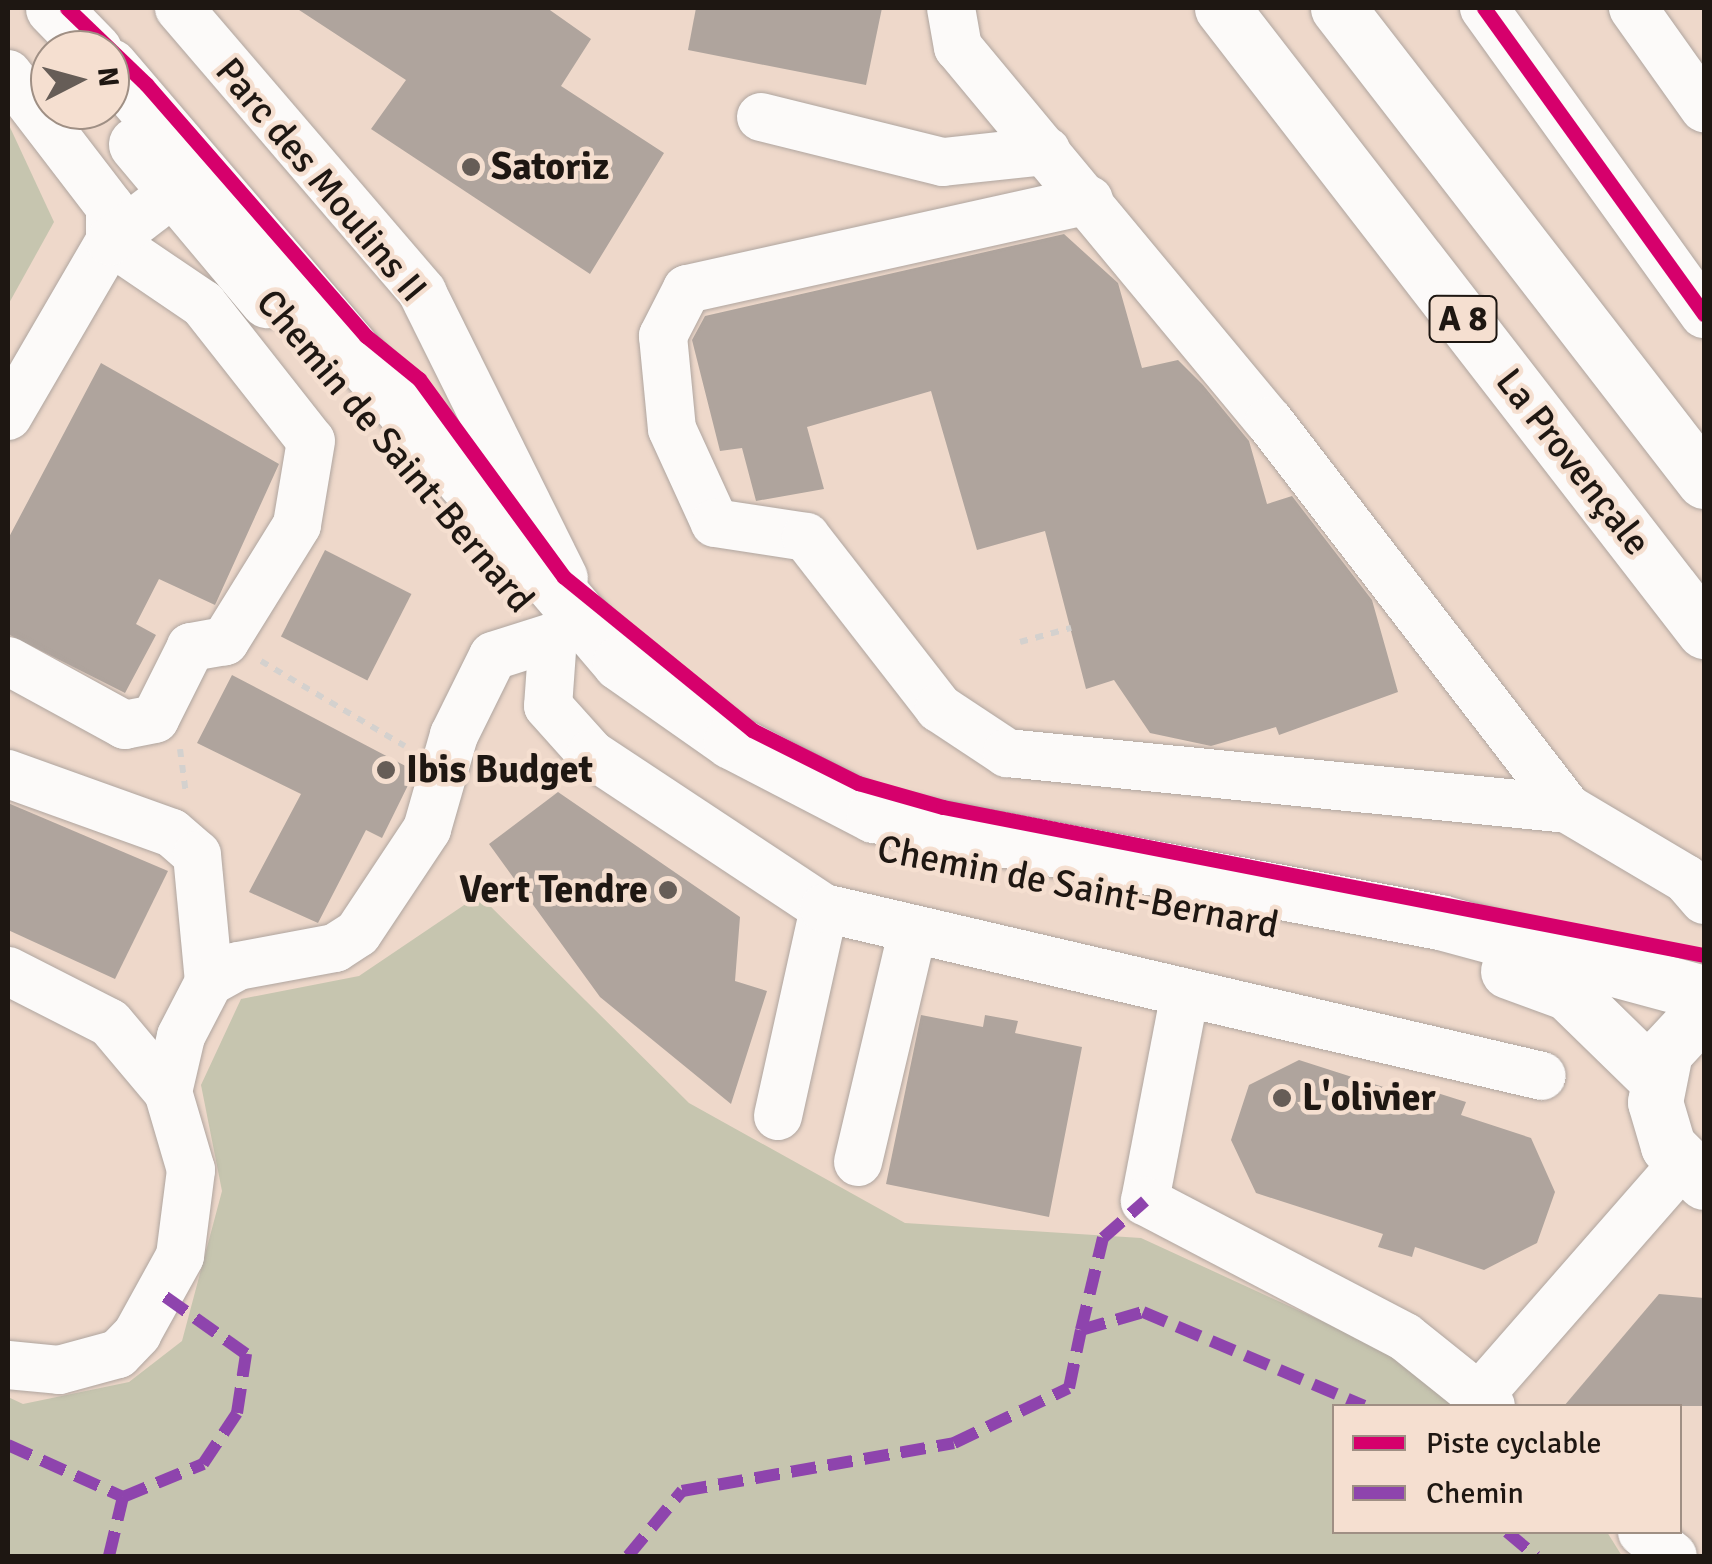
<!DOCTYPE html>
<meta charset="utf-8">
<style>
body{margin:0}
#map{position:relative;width:1712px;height:1564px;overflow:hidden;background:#ede0d8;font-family:Signika,sans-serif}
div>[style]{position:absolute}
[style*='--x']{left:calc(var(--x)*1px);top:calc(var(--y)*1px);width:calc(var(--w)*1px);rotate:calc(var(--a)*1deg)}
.built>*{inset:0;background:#eed8ca}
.forest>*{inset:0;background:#c6c5af}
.building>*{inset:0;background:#afa49d;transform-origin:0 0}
.path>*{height:6px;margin-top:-3px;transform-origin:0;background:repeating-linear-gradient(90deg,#d4d1ce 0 8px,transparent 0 16px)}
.roads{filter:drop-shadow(0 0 2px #afa59f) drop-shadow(0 0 2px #afa59f)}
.minor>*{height:48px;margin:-24px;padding:0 24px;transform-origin:24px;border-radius:24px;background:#fcfaf9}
.major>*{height:55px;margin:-27.5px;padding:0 27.5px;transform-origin:27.5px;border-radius:27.5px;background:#fcfaf9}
.highway>*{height:55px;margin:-27.5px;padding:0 27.5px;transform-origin:27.5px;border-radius:27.5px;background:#fcfaf9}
.quiet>*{height:12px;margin-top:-6px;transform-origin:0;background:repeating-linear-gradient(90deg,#8e44ad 0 25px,transparent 0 37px)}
.cycleway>*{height:15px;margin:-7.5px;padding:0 7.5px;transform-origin:7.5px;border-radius:7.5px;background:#d6006c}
.dots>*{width:28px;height:28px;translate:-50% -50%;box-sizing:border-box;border:5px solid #f5dfd0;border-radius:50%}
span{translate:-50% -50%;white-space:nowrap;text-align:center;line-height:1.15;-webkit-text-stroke:9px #f5dfd0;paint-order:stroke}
.shield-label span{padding:2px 8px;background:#f5dfd0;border:2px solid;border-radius:8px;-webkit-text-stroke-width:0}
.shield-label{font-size:35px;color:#1e1712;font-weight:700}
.poi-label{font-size:38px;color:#1e1712;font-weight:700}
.left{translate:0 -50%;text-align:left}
.right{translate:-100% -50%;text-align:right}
.street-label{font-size:38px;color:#1e1712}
.frame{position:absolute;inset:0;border:10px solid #1e1712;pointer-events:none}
.legend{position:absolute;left:1332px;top:1404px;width:350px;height:130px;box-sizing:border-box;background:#f5dfd0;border:2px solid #9f8f84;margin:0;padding:12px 18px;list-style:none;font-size:30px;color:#1e1712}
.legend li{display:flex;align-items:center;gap:20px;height:50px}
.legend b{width:50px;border:2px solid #9f8f84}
.north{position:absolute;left:30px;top:30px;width:100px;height:100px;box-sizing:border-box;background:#f5dfd0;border:2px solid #9f8f84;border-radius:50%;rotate:84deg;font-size:28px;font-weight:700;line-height:40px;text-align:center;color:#1e1712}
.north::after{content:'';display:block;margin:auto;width:35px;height:45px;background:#665d57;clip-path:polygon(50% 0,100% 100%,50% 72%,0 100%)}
</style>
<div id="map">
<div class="built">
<i style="clip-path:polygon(evenodd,8px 8px,1704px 8px,1704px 1556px,8px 1556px,8px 8px,50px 50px,110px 50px,110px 110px,50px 110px,50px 50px,8px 8px,1334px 1406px,1680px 1406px,1680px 1532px,1334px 1532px,1334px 1406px)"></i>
</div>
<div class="forest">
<i style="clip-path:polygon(8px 123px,54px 222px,8px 305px)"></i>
<i style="clip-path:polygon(479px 895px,689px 1103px,905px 1223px,1141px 1238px,1398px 1356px,1458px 1406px,1334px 1406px,1334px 1532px,1607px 1532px,1622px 1556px,8px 1556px,8px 1397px,23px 1404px,129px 1382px,182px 1341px,222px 1191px,201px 1085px,241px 999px,359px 976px)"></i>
</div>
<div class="building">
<i style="clip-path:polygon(296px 8px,547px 8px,591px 39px,561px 86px,664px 153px,590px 274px,371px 129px,406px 80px)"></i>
<i style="clip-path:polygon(696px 8px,882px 8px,866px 85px,688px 50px)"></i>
<i style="clip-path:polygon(1064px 234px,1118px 283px,1142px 368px,1178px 360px,1203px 385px,1249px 441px,1267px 504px,1292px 496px,1372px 600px,1398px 692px,1279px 735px,1276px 727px,1211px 746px,1150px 733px,1114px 680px,1086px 689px,1045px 531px,977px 550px,931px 391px,807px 427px,824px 489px,756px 501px,742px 448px,720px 451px,692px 340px,705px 316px)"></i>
<i style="clip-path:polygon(101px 363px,279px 464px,215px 605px,159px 579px,136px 624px,156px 635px,125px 693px,8px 634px,8px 539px)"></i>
<i style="left:325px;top:550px;width:97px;height:97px;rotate:27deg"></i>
<i style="clip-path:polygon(232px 675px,415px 771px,382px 838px,366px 830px,318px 923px,249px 892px,301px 794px,197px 743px)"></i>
<i style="clip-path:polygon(558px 792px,740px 917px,735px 981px,767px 991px,731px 1104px,600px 997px,489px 844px)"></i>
<i style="clip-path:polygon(8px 803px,168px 871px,115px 979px,8px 930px)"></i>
<i style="clip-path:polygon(921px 1015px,983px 1027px,985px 1015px,1018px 1021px,1015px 1033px,1082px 1047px,1049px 1217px,886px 1184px)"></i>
<i style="clip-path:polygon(1299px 1060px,1427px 1101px,1431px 1091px,1466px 1102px,1461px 1115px,1531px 1138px,1555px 1192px,1537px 1243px,1484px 1270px,1415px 1247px,1412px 1257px,1378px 1247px,1383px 1234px,1256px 1193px,1231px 1140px,1249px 1085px)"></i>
<i style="clip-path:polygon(1659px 1294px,1704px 1298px,1704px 1406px,1564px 1406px)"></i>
</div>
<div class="path">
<i style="--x:1020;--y:642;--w:53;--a:-15.4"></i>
<i style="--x:261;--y:661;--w:167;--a:30.6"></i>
<i style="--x:180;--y:749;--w:45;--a:82.4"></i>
</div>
<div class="roads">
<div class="minor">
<i style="--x:179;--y:8;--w:374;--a:49.4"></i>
<i style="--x:422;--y:292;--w:319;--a:63.6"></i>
<i style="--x:951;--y:8;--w:40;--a:80"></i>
<i style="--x:958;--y:47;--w:486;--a:50.3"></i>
<i style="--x:1269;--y:421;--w:490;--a:52.4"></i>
<i style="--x:1484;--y:8;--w:377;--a:54.3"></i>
<i style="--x:1633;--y:8;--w:123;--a:54.6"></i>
<i style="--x:8;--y:74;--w:168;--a:52.5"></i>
<i style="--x:110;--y:207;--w:34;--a:90"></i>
<i style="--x:110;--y:241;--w:112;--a:34.1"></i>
<i style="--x:203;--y:304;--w:174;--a:51.8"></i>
<i style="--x:311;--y:441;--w:85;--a:99.5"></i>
<i style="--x:297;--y:525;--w:137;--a:121.8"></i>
<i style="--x:225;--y:641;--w:35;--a:170"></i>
<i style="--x:191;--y:647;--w:80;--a:116.6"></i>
<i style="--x:155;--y:719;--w:31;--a:169"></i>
<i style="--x:125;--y:725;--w:133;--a:-151.3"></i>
<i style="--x:761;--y:117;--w:187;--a:13.9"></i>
<i style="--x:943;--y:162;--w:104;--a:-6.1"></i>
<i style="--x:1089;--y:200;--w:412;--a:167.5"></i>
<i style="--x:687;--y:289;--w:53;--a:117.1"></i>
<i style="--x:663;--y:336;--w:93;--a:84.5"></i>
<i style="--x:672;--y:429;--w:103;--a:65.4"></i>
<i style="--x:715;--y:523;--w:92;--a:8.7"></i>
<i style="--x:806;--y:537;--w:217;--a:52.1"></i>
<i style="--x:939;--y:708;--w:82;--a:33.5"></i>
<i style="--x:1007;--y:753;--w:564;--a:5.7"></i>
<i style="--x:1568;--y:809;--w:137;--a:30.7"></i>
<i style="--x:1686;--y:879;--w:28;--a:49"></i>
<i style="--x:8;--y:416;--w:203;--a:-59.8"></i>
<i style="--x:110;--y:241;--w:81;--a:-37.4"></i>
<i style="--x:8;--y:774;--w:174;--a:19.8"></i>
<i style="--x:172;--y:833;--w:33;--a:41"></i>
<i style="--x:197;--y:855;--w:128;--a:84.6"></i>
<i style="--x:8;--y:971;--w:114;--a:27"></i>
<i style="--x:110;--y:1023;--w:90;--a:50"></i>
<i style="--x:1185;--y:993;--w:212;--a:100.9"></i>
<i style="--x:1145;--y:1201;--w:293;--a:27.6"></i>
<i style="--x:1405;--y:1337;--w:110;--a:38.7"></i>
<i style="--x:778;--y:1116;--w:213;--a:-77.5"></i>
<i style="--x:858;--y:1162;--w:238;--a:-76.7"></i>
<i style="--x:8;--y:1365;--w:51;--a:5.6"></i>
<i style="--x:59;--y:1370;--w:61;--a:-15.2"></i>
<i style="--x:118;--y:1354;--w:28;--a:-46"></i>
<i style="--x:137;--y:1334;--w:89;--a:-61.1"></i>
<i style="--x:180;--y:1256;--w:87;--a:-82.7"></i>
<i style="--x:191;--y:1170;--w:81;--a:-106.4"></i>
<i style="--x:168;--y:1092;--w:57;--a:-76.9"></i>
<i style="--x:181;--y:1036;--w:61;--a:-62.6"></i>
<i style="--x:209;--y:982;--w:33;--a:-29"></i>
<i style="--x:238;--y:966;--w:99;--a:-10.5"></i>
<i style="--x:335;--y:948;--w:27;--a:-33"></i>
<i style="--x:358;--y:933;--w:125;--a:-56.4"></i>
<i style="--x:427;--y:829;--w:98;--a:-74"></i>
<i style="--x:454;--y:735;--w:88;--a:-63.7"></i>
<i style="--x:493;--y:656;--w:63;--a:-17.6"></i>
<i style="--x:553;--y:637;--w:69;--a:94.1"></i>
<i style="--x:548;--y:706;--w:64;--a:48.1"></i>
<i style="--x:591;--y:754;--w:279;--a:33.5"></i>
<i style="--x:824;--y:908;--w:737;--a:13.17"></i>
<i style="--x:1480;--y:1395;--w:307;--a:-48.8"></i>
<i style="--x:1642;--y:1532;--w:39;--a:38"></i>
</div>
<div class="major">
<i style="--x:53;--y:8;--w:59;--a:45.7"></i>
<i style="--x:110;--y:66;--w:785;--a:49.49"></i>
<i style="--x:620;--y:663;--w:136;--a:35.1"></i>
<i style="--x:731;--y:741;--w:161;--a:27.4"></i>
<i style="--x:874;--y:815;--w:576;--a:10.71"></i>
<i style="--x:1440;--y:922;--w:273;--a:15.1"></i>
<i style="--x:136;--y:144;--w:204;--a:50"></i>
<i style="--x:1508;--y:971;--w:64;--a:20.1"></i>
<i style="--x:1568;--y:993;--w:123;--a:44.3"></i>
<i style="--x:1704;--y:1010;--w:57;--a:132.9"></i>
<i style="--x:1665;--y:1052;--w:51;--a:101.3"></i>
<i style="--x:1655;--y:1102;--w:46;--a:73.5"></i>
<i style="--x:1668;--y:1146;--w:51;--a:45"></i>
</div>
<div class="highway">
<i style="--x:1222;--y:8;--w:788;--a:52.27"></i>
<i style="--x:1338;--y:8;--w:598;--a:52.27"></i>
</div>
</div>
<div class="quiet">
<i style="--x:1081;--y:1330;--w:95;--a:-76.6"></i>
<i style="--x:1103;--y:1238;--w:56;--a:-41.4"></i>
<i style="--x:8;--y:1445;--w:126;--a:24.3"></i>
<i style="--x:1507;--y:1532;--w:38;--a:40"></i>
<i style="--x:109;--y:1556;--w:61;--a:-76.7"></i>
<i style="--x:123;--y:1497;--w:87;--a:-22.4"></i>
<i style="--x:203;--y:1464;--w:61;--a:-56.3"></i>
<i style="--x:237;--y:1413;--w:60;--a:-81.3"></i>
<i style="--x:246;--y:1354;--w:100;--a:-144.7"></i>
<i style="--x:628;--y:1556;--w:85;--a:-50.3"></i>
<i style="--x:682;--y:1491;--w:276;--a:-10"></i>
<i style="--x:954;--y:1443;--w:127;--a:-25.6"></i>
<i style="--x:1069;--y:1388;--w:59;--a:-78.3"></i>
<i style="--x:1081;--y:1330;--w:65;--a:-16.2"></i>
<i style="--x:1143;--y:1312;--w:240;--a:23"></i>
</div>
<div class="cycleway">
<i style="--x:67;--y:8;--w:110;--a:43.9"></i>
<i style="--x:146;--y:84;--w:335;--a:48.9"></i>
<i style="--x:366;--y:336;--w:68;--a:39.1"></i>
<i style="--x:419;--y:379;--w:245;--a:53.8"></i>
<i style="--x:564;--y:577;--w:242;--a:39.1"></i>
<i style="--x:752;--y:730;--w:119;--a:26.6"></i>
<i style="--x:858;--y:783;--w:88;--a:15.8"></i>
<i style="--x:943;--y:807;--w:775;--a:11.01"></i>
<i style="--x:1484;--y:8;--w:377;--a:54.3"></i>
</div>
<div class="dots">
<i style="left:471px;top:167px;background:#665d57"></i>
<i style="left:386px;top:770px;background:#665d57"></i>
<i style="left:668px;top:890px;background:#665d57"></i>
<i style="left:1282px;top:1098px;background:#665d57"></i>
</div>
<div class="shield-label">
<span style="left:1463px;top:319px">A 8</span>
</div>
<div class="poi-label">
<span class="left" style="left:491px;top:167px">Satoriz</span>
<span class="left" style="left:406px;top:770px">Ibis Budget</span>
<span class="right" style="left:648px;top:890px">Vert Tendre</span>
<span class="left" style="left:1302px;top:1098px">L'olivier</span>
</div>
<div class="street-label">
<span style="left:321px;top:180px;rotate:50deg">Parc des Moulins II</span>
<span style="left:395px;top:451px;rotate:50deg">Chemin de Saint-Bernard</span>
<span style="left:1573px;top:462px;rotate:52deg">La Provençale</span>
<span style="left:1078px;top:887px;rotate:11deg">Chemin de Saint-Bernard</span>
</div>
<div class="frame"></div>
<ul class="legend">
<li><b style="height:12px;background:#d6006c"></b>Piste cyclable</li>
<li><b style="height:12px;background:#8e44ad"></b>Chemin</li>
</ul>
<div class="north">N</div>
</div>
